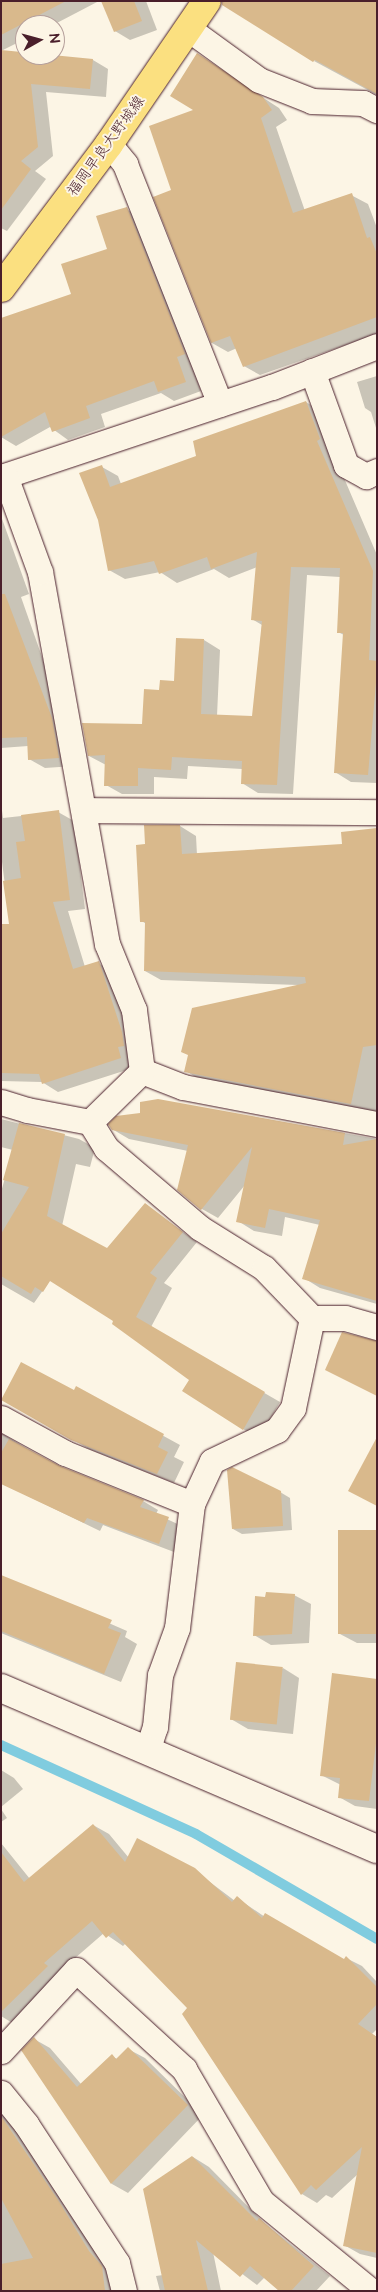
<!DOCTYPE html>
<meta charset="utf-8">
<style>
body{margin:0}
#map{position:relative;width:378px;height:2292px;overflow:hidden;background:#fcf5e5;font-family:"Architects Daughter","Klee One",sans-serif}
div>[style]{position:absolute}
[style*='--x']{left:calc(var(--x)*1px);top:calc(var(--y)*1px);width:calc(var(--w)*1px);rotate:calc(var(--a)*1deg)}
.shadow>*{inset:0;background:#0003}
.stream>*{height:10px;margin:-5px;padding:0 5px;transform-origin:5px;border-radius:5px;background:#80ccdf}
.building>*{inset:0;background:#d9b98c;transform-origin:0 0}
.roads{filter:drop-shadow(0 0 1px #4a1f2b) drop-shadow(0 0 1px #4a1f2b)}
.street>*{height:25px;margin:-12.5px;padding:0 12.5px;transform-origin:12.5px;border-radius:12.5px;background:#fcf5e5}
.secondary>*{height:28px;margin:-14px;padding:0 14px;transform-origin:14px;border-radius:14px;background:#fcf5e5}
.primary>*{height:28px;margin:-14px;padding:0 14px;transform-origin:14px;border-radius:14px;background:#fbe080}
span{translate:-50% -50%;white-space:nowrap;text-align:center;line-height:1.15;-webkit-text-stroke:4px #fcf5e5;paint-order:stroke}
.street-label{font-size:15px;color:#4a1f2b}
.frame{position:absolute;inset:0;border:2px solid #4a1f2b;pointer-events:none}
.north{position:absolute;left:15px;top:15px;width:50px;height:50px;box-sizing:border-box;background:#fcf5e5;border:1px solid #b59f9b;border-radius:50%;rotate:83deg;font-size:14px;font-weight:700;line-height:20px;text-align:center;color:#4a1f2b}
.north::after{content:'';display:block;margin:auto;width:18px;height:22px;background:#4a1f2b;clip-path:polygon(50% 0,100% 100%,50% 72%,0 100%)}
</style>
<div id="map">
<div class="shadow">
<i style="clip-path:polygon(1px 1px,99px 1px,53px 25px,25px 25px,25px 39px,1px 51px)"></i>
<i style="clip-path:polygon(103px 1px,146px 1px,157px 30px,130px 40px,115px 31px)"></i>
<i style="clip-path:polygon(377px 1px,377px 95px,314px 61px)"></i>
<i style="clip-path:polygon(1px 52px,93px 60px,108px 69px,106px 97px,46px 92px,53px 156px,35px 171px,46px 179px,7px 231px,1px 228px)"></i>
<i style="clip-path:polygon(198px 55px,279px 108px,287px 120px,276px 127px,305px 211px,351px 195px,368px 204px,377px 228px,377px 334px,260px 375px,244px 366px,237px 348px,228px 352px,212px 343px,155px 198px,173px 191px,195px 110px)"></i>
<i style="clip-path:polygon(126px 209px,142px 218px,201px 391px,174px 401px,161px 393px,101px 414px,105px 427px,68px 440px,50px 427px,16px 446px,1px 437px,1px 351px,73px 294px,109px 249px)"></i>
<i style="clip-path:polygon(377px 376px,377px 431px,371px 412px,365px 408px,357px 382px)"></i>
<i style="clip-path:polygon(306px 402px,322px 412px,332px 450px,377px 555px,377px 783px,351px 782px,335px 772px,344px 635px,338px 632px,340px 577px,307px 575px,293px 794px,258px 793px,242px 783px,242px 769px,188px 766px,187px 779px,154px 777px,154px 794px,122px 794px,106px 785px,106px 765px,89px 756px,143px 725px,160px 691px,175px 683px,204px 640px,220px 650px,217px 716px,253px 718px,262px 625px,252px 619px,257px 567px,229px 578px,214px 569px,177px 583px,160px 572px,125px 579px,109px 570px,102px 467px,118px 476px,121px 484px,197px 457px)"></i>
<i style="clip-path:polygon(1px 516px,29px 594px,21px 597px,67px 728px,74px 766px,45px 768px,29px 759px,28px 746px,1px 748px)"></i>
<i style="clip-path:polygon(1px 803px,3px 818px,58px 812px,74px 821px,85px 909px,68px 911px,85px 967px,98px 963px,114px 972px,136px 1067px,58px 1092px,42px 1082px,1px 1081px,1px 926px,10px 925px,1px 854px)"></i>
<i style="clip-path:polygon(180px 826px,196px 836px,197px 855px,343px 845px,377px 830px,377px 1115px,202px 1081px,186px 1071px,298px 985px,161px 980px,145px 971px,146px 924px,142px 921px,146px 845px)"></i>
<i style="clip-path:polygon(158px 1100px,377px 1139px,377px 1304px,320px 1288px,304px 1278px,320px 1225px,285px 1217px,282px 1236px,254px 1231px,238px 1221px,245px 1185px,218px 1218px,202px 1209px,188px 1151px,129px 1139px,112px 1129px,141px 1114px)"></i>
<i style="clip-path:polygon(1px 1119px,79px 1139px,95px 1148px,90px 1167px,76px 1164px,62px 1226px,107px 1249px,145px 1205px,197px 1242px,164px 1283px,172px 1288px,151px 1327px,280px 1402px,259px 1438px,243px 1429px,191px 1379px,115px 1321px,65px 1259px,34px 1303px,1px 1284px,1px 1192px,13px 1150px,1px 1147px)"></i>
<i style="clip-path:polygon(76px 1388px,180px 1445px,174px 1457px,184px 1462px,174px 1483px,89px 1449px,3px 1399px,74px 1392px)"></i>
<i style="clip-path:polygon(1px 1433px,58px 1467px,143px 1501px,158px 1510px,156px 1514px,184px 1527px,174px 1552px,103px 1525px,100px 1531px,1px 1483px)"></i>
<i style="clip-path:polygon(280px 1492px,290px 1498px,292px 1530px,242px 1534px,233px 1529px)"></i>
<i style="clip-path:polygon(377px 1532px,377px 1643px,357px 1643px,340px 1634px)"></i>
<i style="clip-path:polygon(1px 1576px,127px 1631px,125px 1637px,137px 1644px,121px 1682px,1px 1633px)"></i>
<i style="clip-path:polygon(294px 1595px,311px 1604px,309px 1643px,271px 1645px,254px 1635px,266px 1598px)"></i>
<i style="clip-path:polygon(283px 1668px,299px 1678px,293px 1734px,248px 1729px,231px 1719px)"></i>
<i style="clip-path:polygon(377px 1680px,377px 1809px,355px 1806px,339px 1797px,341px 1785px,321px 1775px)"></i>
<i style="clip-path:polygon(1px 1770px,14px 1778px,23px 1789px,1px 1807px)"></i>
<i style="clip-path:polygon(1px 1809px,7px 1818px,1px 1822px)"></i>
<i style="clip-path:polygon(93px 1825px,109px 1834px,129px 1858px,194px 1870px,235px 1901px,237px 1898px,265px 1917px,344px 1960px,346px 1958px,362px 1966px,377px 1982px,377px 2029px,372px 2034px,377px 2037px,377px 2258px,360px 2254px,344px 2245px,358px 2174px,332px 2198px,326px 2195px,317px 2203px,302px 2194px,189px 2008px,126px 1943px,123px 1946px,104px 1933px,59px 1972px,14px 2024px,1px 2016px,1px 1843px,30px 1879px)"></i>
<i style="clip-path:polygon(34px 2039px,50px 2048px,81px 2084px,112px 2056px,117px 2059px,128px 2049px,145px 2058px,203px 2115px,128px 2193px,112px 2184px,23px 2051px)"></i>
<i style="clip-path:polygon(1px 2105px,30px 2143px,120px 2291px,1px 2291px)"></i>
<i style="clip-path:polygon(193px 2157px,209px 2167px,263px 2222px,330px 2276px,316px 2291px,281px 2291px,265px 2277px,257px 2285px,213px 2252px,221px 2291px,160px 2291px,156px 2276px,163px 2275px)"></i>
</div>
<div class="stream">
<i style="--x:1;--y:1745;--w:214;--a:24.5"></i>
<i style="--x:196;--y:1834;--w:209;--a:30.1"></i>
</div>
<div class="building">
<i style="clip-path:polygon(1px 1px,66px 1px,1px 35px)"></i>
<i style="clip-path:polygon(101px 1px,134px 1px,142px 21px,114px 32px)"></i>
<i style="clip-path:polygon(222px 1px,377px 1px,377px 94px,315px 60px,313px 62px,222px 5px)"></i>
<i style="clip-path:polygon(1px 50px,93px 59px,90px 89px,31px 84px,38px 147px,21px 161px,31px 169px,1px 210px)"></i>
<i style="clip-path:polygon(197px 53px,263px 97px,272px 110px,261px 118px,293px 213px,352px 193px,367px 238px,370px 237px,377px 254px,377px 317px,243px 367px,230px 336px,211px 343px,153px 197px,171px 190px,149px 126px,193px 110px,170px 96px)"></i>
<i style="clip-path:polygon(127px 207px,185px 354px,177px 357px,186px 382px,158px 392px,154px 381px,86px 406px,90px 418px,52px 432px,45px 412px,1px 437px,1px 318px,71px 294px,61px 264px,107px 249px,96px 216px)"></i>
<i style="clip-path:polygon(306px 401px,320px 439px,317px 441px,373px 571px,369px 660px,377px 661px,377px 671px,368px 775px,334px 773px,343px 633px,337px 633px,340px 568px,291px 567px,277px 785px,241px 784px,242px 761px,172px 757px,171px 770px,138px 768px,138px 786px,104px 786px,105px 755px,88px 756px,82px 723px,142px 724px,144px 689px,159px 690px,160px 680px,174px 681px,176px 638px,204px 639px,201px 714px,252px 716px,262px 621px,251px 620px,257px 552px,211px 569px,207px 557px,159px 574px,154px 561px,108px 571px,98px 520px,79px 473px,102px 465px,110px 487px,196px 456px,193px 441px)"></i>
<i style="clip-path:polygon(1px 594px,5px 594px,52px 718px,59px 758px,28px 760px,27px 737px,1px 738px)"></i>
<i style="clip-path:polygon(59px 810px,70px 900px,53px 902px,73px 969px,99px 961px,122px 1032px,124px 1046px,118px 1047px,121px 1058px,42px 1084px,39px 1074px,1px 1073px,1px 924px,9px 924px,3px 881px,21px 878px,16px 842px,25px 841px,21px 815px)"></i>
<i style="clip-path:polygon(144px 825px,180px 825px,182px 854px,342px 844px,341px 832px,377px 828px,377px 1045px,363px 1047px,351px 1104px,184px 1072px,188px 1055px,181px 1052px,192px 1008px,306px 983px,305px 977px,144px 971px,145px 922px,140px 922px,136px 845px,145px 844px)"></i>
<i style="clip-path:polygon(158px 1099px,345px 1133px,343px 1145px,377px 1139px,377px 1301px,302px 1279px,320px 1220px,269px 1209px,265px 1228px,236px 1222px,252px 1147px,201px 1210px,177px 1190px,188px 1145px,112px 1130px,108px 1124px,116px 1116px,140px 1113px,140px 1102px)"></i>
<i style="clip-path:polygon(19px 1123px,65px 1134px,47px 1216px,107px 1248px,145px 1203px,183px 1232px,150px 1273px,157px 1278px,136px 1317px,265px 1392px,243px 1430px,182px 1391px,189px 1380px,112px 1324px,113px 1321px,50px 1281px,43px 1292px,35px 1287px,31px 1294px,1px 1276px,1px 1234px,29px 1187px,3px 1180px)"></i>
<i style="clip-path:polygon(342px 1332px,377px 1341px,377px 1396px,325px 1370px)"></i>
<i style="clip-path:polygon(21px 1362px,74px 1390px,76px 1386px,164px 1434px,158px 1447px,168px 1452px,157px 1474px,71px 1440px,1px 1400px)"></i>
<i style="clip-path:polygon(377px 1437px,377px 1506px,348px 1491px)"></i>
<i style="clip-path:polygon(9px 1439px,60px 1466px,144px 1500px,140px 1507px,169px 1517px,159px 1544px,87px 1518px,84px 1523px,1px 1484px,1px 1453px)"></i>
<i style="clip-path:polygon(232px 1467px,281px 1491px,283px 1526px,232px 1529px,227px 1470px)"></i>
<i style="left:377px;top:1530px;width:104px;height:39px;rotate:90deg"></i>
<i style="clip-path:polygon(1px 1575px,112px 1620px,108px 1628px,121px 1633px,104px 1674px,1px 1631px)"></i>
<i style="clip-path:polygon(266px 1592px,295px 1594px,292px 1634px,253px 1636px,255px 1596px,265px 1597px)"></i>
<i style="left:236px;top:1662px;width:47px;height:58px;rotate:6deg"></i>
<i style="clip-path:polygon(332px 1673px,377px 1679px,377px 1735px,369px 1801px,338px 1798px,340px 1778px,320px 1776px)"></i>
<i style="clip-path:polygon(93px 1824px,125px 1862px,137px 1838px,195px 1868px,232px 1902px,237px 1896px,262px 1918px,265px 1913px,344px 1959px,346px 1956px,377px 1987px,377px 2004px,358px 2024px,377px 2037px,377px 2253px,343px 2246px,362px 2147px,316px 2190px,311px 2185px,301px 2195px,182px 2014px,187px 2008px,113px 1932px,106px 1938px,92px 1921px,44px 1963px,48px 1966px,1px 2012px,1px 1852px,24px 1882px)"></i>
<i style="clip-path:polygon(34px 2037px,77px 2087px,112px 2054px,116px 2059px,128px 2047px,188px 2105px,111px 2184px,21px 2050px)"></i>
<i style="clip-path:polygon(1px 2116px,58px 2200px,89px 2251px,102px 2266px,105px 2291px,1px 2291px,1px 2264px,33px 2258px,1px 2198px)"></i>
<i style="clip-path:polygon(192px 2156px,257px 2221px,259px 2218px,314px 2266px,291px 2291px,279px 2291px,250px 2266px,240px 2277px,196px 2240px,208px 2291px,165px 2291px,143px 2189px)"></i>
</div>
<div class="roads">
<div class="street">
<i style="--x:190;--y:30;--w:85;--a:35.9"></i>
<i style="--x:259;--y:80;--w:57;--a:21.6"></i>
<i style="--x:312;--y:101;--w:51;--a:2.2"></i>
<i style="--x:363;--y:103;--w:16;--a:27"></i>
<i style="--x:109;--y:144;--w:26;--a:51"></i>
<i style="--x:125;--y:164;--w:258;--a:68.4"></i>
<i style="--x:312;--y:371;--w:100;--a:70.1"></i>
<i style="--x:346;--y:465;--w:23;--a:29"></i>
<i style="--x:366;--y:476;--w:12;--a:-24"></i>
<i style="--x:1;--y:477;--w:286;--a:-18.4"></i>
<i style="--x:272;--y:387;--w:113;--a:-21.3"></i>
<i style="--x:85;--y:810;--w:292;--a:0.4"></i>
<i style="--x:142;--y:1071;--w:44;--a:21.3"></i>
<i style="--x:183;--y:1087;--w:197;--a:10.8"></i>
<i style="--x:1;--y:1102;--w:27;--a:17"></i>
<i style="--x:27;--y:1110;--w:64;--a:10.8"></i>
<i style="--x:90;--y:1122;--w:73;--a:-44.4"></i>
<i style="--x:142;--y:1071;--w:62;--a:-97.5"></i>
<i style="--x:134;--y:1010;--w:71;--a:-112.2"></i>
<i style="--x:107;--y:944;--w:378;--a:-100.2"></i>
<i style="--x:40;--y:572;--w:102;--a:-110"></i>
<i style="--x:90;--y:1122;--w:31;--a:58"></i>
<i style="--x:106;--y:1148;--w:123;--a:40.4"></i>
<i style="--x:200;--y:1228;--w:75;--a:32"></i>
<i style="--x:264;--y:1268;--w:69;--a:46.2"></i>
<i style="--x:1;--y:1418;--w:73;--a:28.7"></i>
<i style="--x:65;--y:1453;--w:137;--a:21.9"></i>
<i style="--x:148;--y:1748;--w:22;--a:-72"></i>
<i style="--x:155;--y:1727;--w:52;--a:-84.5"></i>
<i style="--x:160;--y:1675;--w:50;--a:-70.1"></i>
<i style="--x:177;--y:1628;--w:125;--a:-83.1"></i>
<i style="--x:192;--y:1504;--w:47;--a:-65.1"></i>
<i style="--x:212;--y:1461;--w:72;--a:-25.5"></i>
<i style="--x:277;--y:1430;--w:27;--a:-54"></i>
<i style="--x:293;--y:1408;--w:92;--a:-78.1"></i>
<i style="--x:312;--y:1318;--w:33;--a:0"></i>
<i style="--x:345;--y:1318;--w:33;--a:16"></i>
<i style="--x:1;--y:2051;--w:110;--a:-47.2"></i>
<i style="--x:76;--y:1970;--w:147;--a:42.5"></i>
<i style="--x:184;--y:2069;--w:153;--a:59.7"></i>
<i style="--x:261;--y:2201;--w:142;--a:39.3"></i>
<i style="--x:1;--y:2093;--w:40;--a:51"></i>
<i style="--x:26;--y:2124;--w:166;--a:56.8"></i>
<i style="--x:117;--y:2263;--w:29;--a:76"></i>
</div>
<div class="secondary">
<i style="--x:1;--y:1688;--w:409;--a:23.2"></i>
</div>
<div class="primary">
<i style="--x:1;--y:288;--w:180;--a:-53.1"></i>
<i style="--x:109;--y:144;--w:173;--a:-55.6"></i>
</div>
</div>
<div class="street-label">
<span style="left:106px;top:146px;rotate:-54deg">福岡早良大野城線</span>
</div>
<div class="frame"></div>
<div class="north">N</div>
</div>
